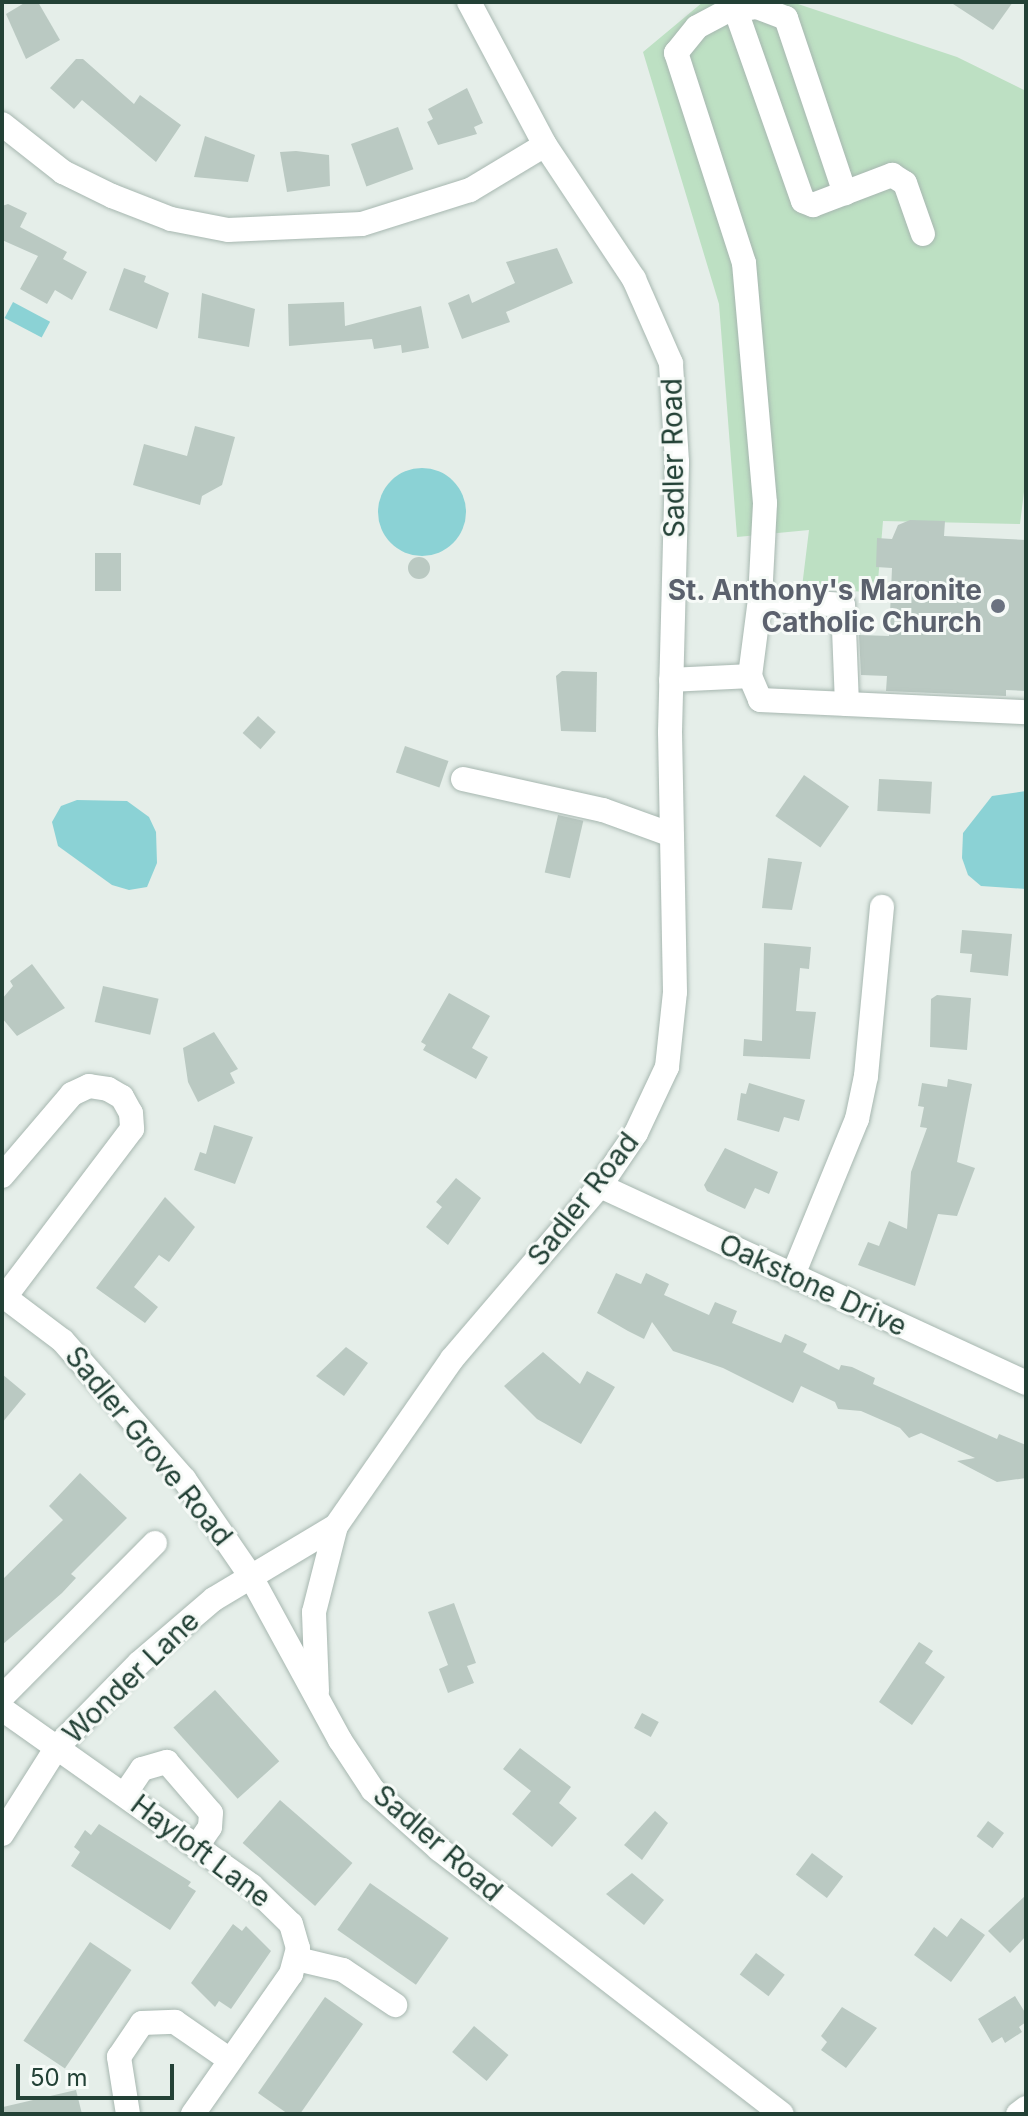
<!DOCTYPE html>
<style>
body{margin:0}
#map{position:relative;width:1028px;height:2116px;overflow:hidden;background:#e5eee9;font-family:Inter,sans-serif}
div>[style]{position:absolute}
[style*='--x']{left:calc(var(--x)*1px);top:calc(var(--y)*1px);width:calc(var(--w)*1px);rotate:calc(var(--a)*1deg)}
.green>*{inset:0;background:#bde0c3}
.water>*{inset:0;background:#8bd2d5;transform-origin:0 0}
.round{border-radius:50%}
.building>*{inset:0;background:#bac9c2;transform-origin:0 0}
.roads{filter:drop-shadow(0 0 2px #a7b7b0) drop-shadow(0 0 2px #a7b7b0)}
.minor>*{height:24px;margin:-12px;padding:0 12px;transform-origin:12px;border-radius:12px;background:#fff}
.dots>*{width:22px;height:22px;translate:-50% -50%;box-sizing:border-box;border:4px solid #f6faf7;border-radius:50%}
span{translate:-50% -50%;white-space:nowrap;text-align:center;line-height:1.15;-webkit-text-stroke:6px #f6faf7;paint-order:stroke}
.street-label{font-size:28px;color:#234136}
.worship-label{font-size:28px;color:#5b616d;font-weight:700}
.right{translate:-100% -50%;text-align:right}
.frame{position:absolute;inset:0;border:4px solid #234136;pointer-events:none}
.scale{position:absolute;left:16px;top:2064px;width:158px;height:36px;box-sizing:border-box;border:4px solid #234136;border-top:0;padding-left:10px;font-size:24px;line-height:28px;white-space:nowrap;color:#234136;-webkit-text-stroke:6px #f6faf7;paint-order:stroke}
</style>
<div id="map">
<div class="green">
<i style="clip-path:polygon(703px 2px,792px 2px,957px 57px,1026px 91px,1026px 476px,1020px 524px,883px 521px,877px 593px,802px 587px,809px 530px,737px 537px,719px 304px,643px 52px)"></i>
</div>
<div class="water">
<i style="left:13px;top:302px;width:42px;height:18px;rotate:28deg"></i>
<i class="round" style="left:378px;top:468px;width:88px;height:88px"></i>
<i style="clip-path:polygon(1026px 791px,1026px 889px,981px 886px,968px 875px,962px 858px,963px 833px,992px 796px)"></i>
<i style="clip-path:polygon(77px 800px,127px 801px,149px 817px,156px 832px,157px 863px,147px 887px,129px 890px,112px 885px,58px 846px,52px 822px,61px 806px)"></i>
</div>
<div class="building">
<i style="clip-path:polygon(26px 2px,38px 2px,60px 40px,26px 59px,6px 14px)"></i>
<i style="clip-path:polygon(950px 2px,1013px 2px,993px 30px)"></i>
<i style="clip-path:polygon(76px 59px,83px 59px,134px 104px,140px 95px,181px 125px,156px 162px,82px 100px,74px 109px,50px 88px)"></i>
<i style="clip-path:polygon(467px 88px,483px 123px,474px 127px,477px 134px,438px 145px,427px 122px,433px 119px,428px 109px)"></i>
<i style="left:398px;top:127px;width:45px;height:50px;rotate:70deg"></i>
<i style="clip-path:polygon(205px 136px,255px 155px,248px 182px,194px 177px)"></i>
<i style="clip-path:polygon(296px 151px,329px 155px,330px 186px,287px 192px,280px 152px)"></i>
<i style="clip-path:polygon(8px 204px,27px 213px,20px 227px,67px 252px,63px 259px,87px 272px,72px 300px,55px 290px,47px 304px,20px 289px,38px 256px,2px 240px,2px 206px)"></i>
<i style="clip-path:polygon(557px 248px,573px 283px,506px 312px,510px 322px,462px 339px,448px 303px,469px 294px,472px 303px,515px 283px,506px 262px)"></i>
<i style="clip-path:polygon(124px 268px,146px 276px,144px 282px,169px 293px,157px 329px,109px 310px)"></i>
<i style="clip-path:polygon(202px 293px,255px 309px,249px 347px,198px 338px)"></i>
<i style="clip-path:polygon(344px 302px,345px 326px,421px 306px,429px 348px,402px 353px,401px 345px,374px 349px,372px 339px,289px 346px,288px 304px)"></i>
<i style="clip-path:polygon(195px 426px,235px 437px,222px 485px,202px 496px,200px 505px,133px 485px,144px 444px,187px 456px)"></i>
<i style="clip-path:polygon(910px 520px,945px 521px,944px 536px,1026px 540px,1026px 691px,1006px 690px,1006px 696px,886px 691px,887px 676px,861px 675px,859px 635px,889px 636px,892px 568px,876px 567px,877px 538px,892px 539px,898px 525px)"></i>
<i style="left:95px;top:553px;width:26px;height:38px"></i>
<i class="round" style="left:408px;top:557px;width:22px;height:22px"></i>
<i style="clip-path:polygon(562px 671px,597px 672px,596px 732px,561px 731px,556px 676px)"></i>
<i style="left:258px;top:716px;width:24px;height:23px;rotate:42deg"></i>
<i style="left:405px;top:746px;width:46px;height:28px;rotate:19deg"></i>
<i style="left:804px;top:775px;width:55px;height:50px;rotate:35deg"></i>
<i style="left:879px;top:779px;width:53px;height:32px;rotate:3deg"></i>
<i style="left:558px;top:815px;width:26px;height:59px;rotate:13deg"></i>
<i style="clip-path:polygon(768px 858px,802px 862px,792px 910px,762px 908px)"></i>
<i style="clip-path:polygon(962px 930px,1012px 934px,1008px 976px,970px 972px,972px 954px,960px 953px)"></i>
<i style="clip-path:polygon(764px 943px,811px 947px,809px 969px,800px 968px,796px 1011px,816px 1012px,810px 1059px,743px 1056px,744px 1039px,762px 1041px)"></i>
<i style="clip-path:polygon(32px 964px,65px 1008px,17px 1036px,2px 1018px,2px 999px,13px 986px,10px 981px)"></i>
<i style="left:103px;top:986px;width:57px;height:37px;rotate:13deg"></i>
<i style="clip-path:polygon(449px 993px,490px 1016px,472px 1048px,488px 1057px,476px 1079px,423px 1050px,426px 1045px,421px 1042px)"></i>
<i style="clip-path:polygon(937px 995px,971px 998px,967px 1050px,930px 1047px,931px 999px)"></i>
<i style="clip-path:polygon(214px 1032px,238px 1069px,230px 1073px,235px 1083px,198px 1102px,188px 1082px,183px 1048px)"></i>
<i style="clip-path:polygon(948px 1079px,972px 1084px,957px 1162px,975px 1168px,957px 1216px,938px 1214px,915px 1286px,858px 1265px,868px 1242px,879px 1246px,889px 1221px,907px 1229px,911px 1172px,927px 1128px,920px 1127px,924px 1107px,918px 1106px,922px 1083px,947px 1087px)"></i>
<i style="clip-path:polygon(749px 1083px,805px 1100px,799px 1121px,784px 1117px,779px 1132px,737px 1120px,741px 1093px,746px 1094px)"></i>
<i style="clip-path:polygon(214px 1125px,253px 1137px,235px 1184px,194px 1170px,200px 1152px,206px 1154px)"></i>
<i style="clip-path:polygon(725px 1148px,778px 1172px,769px 1194px,755px 1188px,745px 1209px,707px 1191px,704px 1185px)"></i>
<i style="clip-path:polygon(456px 1178px,481px 1198px,448px 1245px,426px 1227px,442px 1207px,436px 1202px)"></i>
<i style="clip-path:polygon(165px 1197px,195px 1227px,169px 1262px,159px 1255px,134px 1287px,158px 1307px,145px 1323px,96px 1288px)"></i>
<i style="clip-path:polygon(616px 1273px,641px 1284px,646px 1273px,669px 1284px,664px 1295px,709px 1315px,715px 1302px,737px 1311px,732px 1323px,781px 1343px,785px 1334px,807px 1344px,803px 1352px,839px 1370px,841px 1365px,852px 1367px,875px 1378px,873px 1384px,997px 1439px,999px 1434px,1026px 1445px,1026px 1478px,997px 1482px,957px 1461px,975px 1458px,921px 1433px,909px 1438px,900px 1428px,861px 1411px,838px 1409px,835px 1402px,801px 1386px,793px 1403px,723px 1368px,673px 1351px,652px 1322px,644px 1339px,628px 1331px,597px 1313px)"></i>
<i style="clip-path:polygon(346px 1347px,368px 1363px,344px 1396px,316px 1376px)"></i>
<i style="clip-path:polygon(543px 1352px,580px 1384px,587px 1371px,615px 1387px,581px 1444px,537px 1419px,504px 1386px)"></i>
<i style="clip-path:polygon(2px 1374px,26px 1394px,2px 1423px)"></i>
<i style="clip-path:polygon(80px 1473px,127px 1518px,71px 1574px,76px 1578px,62px 1593px,2px 1645px,2px 1580px,63px 1520px,49px 1506px)"></i>
<i style="clip-path:polygon(454px 1603px,476px 1663px,467px 1666px,474px 1683px,448px 1693px,439px 1669px,448px 1665px,428px 1612px)"></i>
<i style="clip-path:polygon(919px 1642px,933px 1651px,925px 1663px,945px 1677px,912px 1725px,879px 1702px)"></i>
<i style="left:215px;top:1690px;width:96px;height:56px;rotate:48deg"></i>
<i style="left:642px;top:1713px;width:19px;height:17px;rotate:28deg"></i>
<i style="clip-path:polygon(520px 1748px,571px 1787px,559px 1803px,577px 1818px,552px 1847px,512px 1814px,531px 1791px,503px 1769px)"></i>
<i style="left:280px;top:1800px;width:96px;height:57px;rotate:41deg"></i>
<i style="clip-path:polygon(655px 1811px,668px 1823px,642px 1860px,624px 1845px)"></i>
<i style="left:988px;top:1821px;width:20px;height:19px;rotate:37deg"></i>
<i style="clip-path:polygon(99px 1824px,191px 1882px,188px 1886px,196px 1891px,170px 1930px,71px 1866px,80px 1852px,74px 1847px,85px 1830px,91px 1835px)"></i>
<i style="left:812px;top:1853px;width:39px;height:27px;rotate:37deg"></i>
<i style="clip-path:polygon(632px 1873px,664px 1900px,644px 1925px,606px 1894px)"></i>
<i style="left:370px;top:1883px;width:96px;height:57px;rotate:35deg"></i>
<i style="clip-path:polygon(1026px 1895px,1026px 1936px,1010px 1953px,988px 1931px)"></i>
<i style="clip-path:polygon(961px 1918px,985px 1935px,951px 1982px,914px 1955px,934px 1927px,947px 1937px)"></i>
<i style="clip-path:polygon(233px 1924px,242px 1931px,246px 1926px,271px 1951px,231px 2009px,219px 2001px,215px 2007px,191px 1983px)"></i>
<i style="left:90px;top:1942px;width:50px;height:119px;rotate:34deg"></i>
<i style="left:756px;top:1953px;width:36px;height:27px;rotate:37deg"></i>
<i style="clip-path:polygon(1015px 1996px,1026px 2014px,1026px 2022px,1019px 2027px,1022px 2032px,1005px 2043px,1002px 2037px,992px 2043px,978px 2019px)"></i>
<i style="clip-path:polygon(325px 1997px,363px 2024px,300px 2114px,288px 2114px,258px 2093px)"></i>
<i style="clip-path:polygon(842px 2007px,877px 2028px,846px 2068px,821px 2050px,827px 2042px,821px 2036px)"></i>
<i style="left:474px;top:2026px;width:45px;height:34px;rotate:40deg"></i>
<i style="clip-path:polygon(76px 2090px,82px 2114px,4px 2114px,3px 2107px)"></i>
</div>
<div class="roads">
<div class="minor">
<i style="--x:736;--y:11;--w:201;--a:70.6"></i>
<i style="--x:803;--y:201;--w:11;--a:22"></i>
<i style="--x:813;--y:205;--w:85;--a:-20.8"></i>
<i style="--x:892;--y:175;--w:15;--a:32"></i>
<i style="--x:905;--y:183;--w:54;--a:70.6"></i>
<i style="--x:2;--y:124;--w:78;--a:38.2"></i>
<i style="--x:63;--y:172;--w:55;--a:26.1"></i>
<i style="--x:112;--y:196;--w:63;--a:21.3"></i>
<i style="--x:171;--y:219;--w:58;--a:10.9"></i>
<i style="--x:228;--y:230;--w:134;--a:-2.6"></i>
<i style="--x:362;--y:224;--w:113;--a:-17.5"></i>
<i style="--x:470;--y:190;--w:87;--a:-31"></i>
<i style="--x:760;--y:599;--w:96;--a:-87"></i>
<i style="--x:765;--y:503;--w:241;--a:-95"></i>
<i style="--x:744;--y:263;--w:221;--a:-107.9"></i>
<i style="--x:676;--y:53;--w:33;--a:-51"></i>
<i style="--x:697;--y:27;--w:32;--a:-28"></i>
<i style="--x:725;--y:12;--w:32;--a:-9"></i>
<i style="--x:757;--y:7;--w:31;--a:21"></i>
<i style="--x:786;--y:18;--w:185;--a:71.4"></i>
<i style="--x:671;--y:680;--w:79;--a:-2.9"></i>
<i style="--x:847;--y:704;--w:99;--a:-92.3"></i>
<i style="--x:843;--y:605;--w:83;--a:-175.9"></i>
<i style="--x:760;--y:599;--w:78;--a:97.4"></i>
<i style="--x:750;--y:676;--w:26;--a:67"></i>
<i style="--x:760;--y:700;--w:87;--a:2.6"></i>
<i style="--x:847;--y:704;--w:179;--a:2.6"></i>
<i style="--x:463;--y:779;--w:143;--a:12.5"></i>
<i style="--x:603;--y:810;--w:73;--a:19.9"></i>
<i style="--x:2;--y:1176;--w:108;--a:-49.5"></i>
<i style="--x:72;--y:1094;--w:19;--a:-25"></i>
<i style="--x:89;--y:1086;--w:19;--a:9"></i>
<i style="--x:108;--y:1089;--w:16;--a:30"></i>
<i style="--x:122;--y:1097;--w:18;--a:61"></i>
<i style="--x:131;--y:1113;--w:16;--a:86"></i>
<i style="--x:132;--y:1129;--w:211;--a:127.1"></i>
<i style="--x:600;--y:1186;--w:469;--a:24.8"></i>
<i style="--x:793;--y:1275;--w:169;--a:-67.7"></i>
<i style="--x:857;--y:1119;--w:44;--a:-78.2"></i>
<i style="--x:866;--y:1076;--w:170;--a:-84.6"></i>
<i style="--x:2;--y:1295;--w:76;--a:37"></i>
<i style="--x:63;--y:1341;--w:184;--a:48.8"></i>
<i style="--x:184;--y:1479;--w:116;--a:55.5"></i>
<i style="--x:250;--y:1575;--w:188;--a:61.4"></i>
<i style="--x:340;--y:1740;--w:60;--a:56.6"></i>
<i style="--x:373;--y:1790;--w:89;--a:41.8"></i>
<i style="--x:439;--y:1849;--w:433;--a:37.7"></i>
<i style="--x:317;--y:1691;--w:79;--a:-92.2"></i>
<i style="--x:314;--y:1612;--w:89;--a:-75.7"></i>
<i style="--x:2;--y:1697;--w:217;--a:-45.2"></i>
<i style="--x:2;--y:1709;--w:306;--a:35.3"></i>
<i style="--x:252;--y:1886;--w:54;--a:44.3"></i>
<i style="--x:291;--y:1924;--w:25;--a:74"></i>
<i style="--x:298;--y:1948;--w:27;--a:105"></i>
<i style="--x:291;--y:1974;--w:171;--a:125"></i>
<i style="--x:125;--y:1794;--w:30;--a:-56"></i>
<i style="--x:142;--y:1769;--w:26;--a:-16"></i>
<i style="--x:167;--y:1762;--w:67;--a:49.2"></i>
<i style="--x:211;--y:1813;--w:14;--a:94"></i>
<i style="--x:210;--y:1827;--w:23;--a:124"></i>
<i style="--x:2;--y:1834;--w:103;--a:-57.7"></i>
<i style="--x:57;--y:1747;--w:117;--a:-45.7"></i>
<i style="--x:139;--y:1663;--w:99;--a:-40.5"></i>
<i style="--x:214;--y:1599;--w:142;--a:-30.9"></i>
<i style="--x:336;--y:1526;--w:203;--a:-55.2"></i>
<i style="--x:452;--y:1359;--w:228;--a:-49.5"></i>
<i style="--x:600;--y:1186;--w:64;--a:-55.8"></i>
<i style="--x:636;--y:1133;--w:73;--a:-64.8"></i>
<i style="--x:667;--y:1067;--w:75;--a:-83.9"></i>
<i style="--x:675;--y:992;--w:260;--a:-91.1"></i>
<i style="--x:670;--y:732;--w:270;--a:-88.5"></i>
<i style="--x:677;--y:462;--w:99;--a:-93.5"></i>
<i style="--x:671;--y:363;--w:92;--a:-113.8"></i>
<i style="--x:634;--y:279;--w:161;--a:-123.6"></i>
<i style="--x:545;--y:145;--w:162;--a:-118"></i>
<i style="--x:297;--y:1959;--w:47;--a:13.4"></i>
<i style="--x:343;--y:1970;--w:63;--a:33.9"></i>
<i style="--x:128;--y:2114;--w:58;--a:-99"></i>
<i style="--x:119;--y:2057;--w:41;--a:-55.9"></i>
<i style="--x:142;--y:2023;--w:33;--a:-2"></i>
<i style="--x:175;--y:2022;--w:67;--a:34.6"></i>
<i style="--x:1018;--y:2114;--w:10;--a:-37"></i>
</div>
</div>
<div class="dots">
<i style="left:998px;top:606px;background:#6b7280"></i>
</div>
<div class="street-label">
<span style="left:673px;top:458px;rotate:-91deg">Sadler Road</span>
<span style="left:583px;top:1199px;rotate:-52deg">Sadler Road</span>
<span style="left:813px;top:1285px;rotate:25deg">Oakstone Drive</span>
<span style="left:149px;top:1446px;rotate:51deg">Sadler Grove Road</span>
<span style="left:131px;top:1677px;rotate:-44deg">Wonder Lane</span>
<span style="left:438px;top:1843px;rotate:41deg">Sadler Road</span>
<span style="left:201px;top:1851px;rotate:37deg">Hayloft Lane</span>
</div>
<div class="worship-label">
<span class="right" style="left:982px;top:606px">St. Anthony's Maronite<br>Catholic Church</span>
</div>
<div class="frame"></div>
<div class="scale">50 m</div>
</div>
